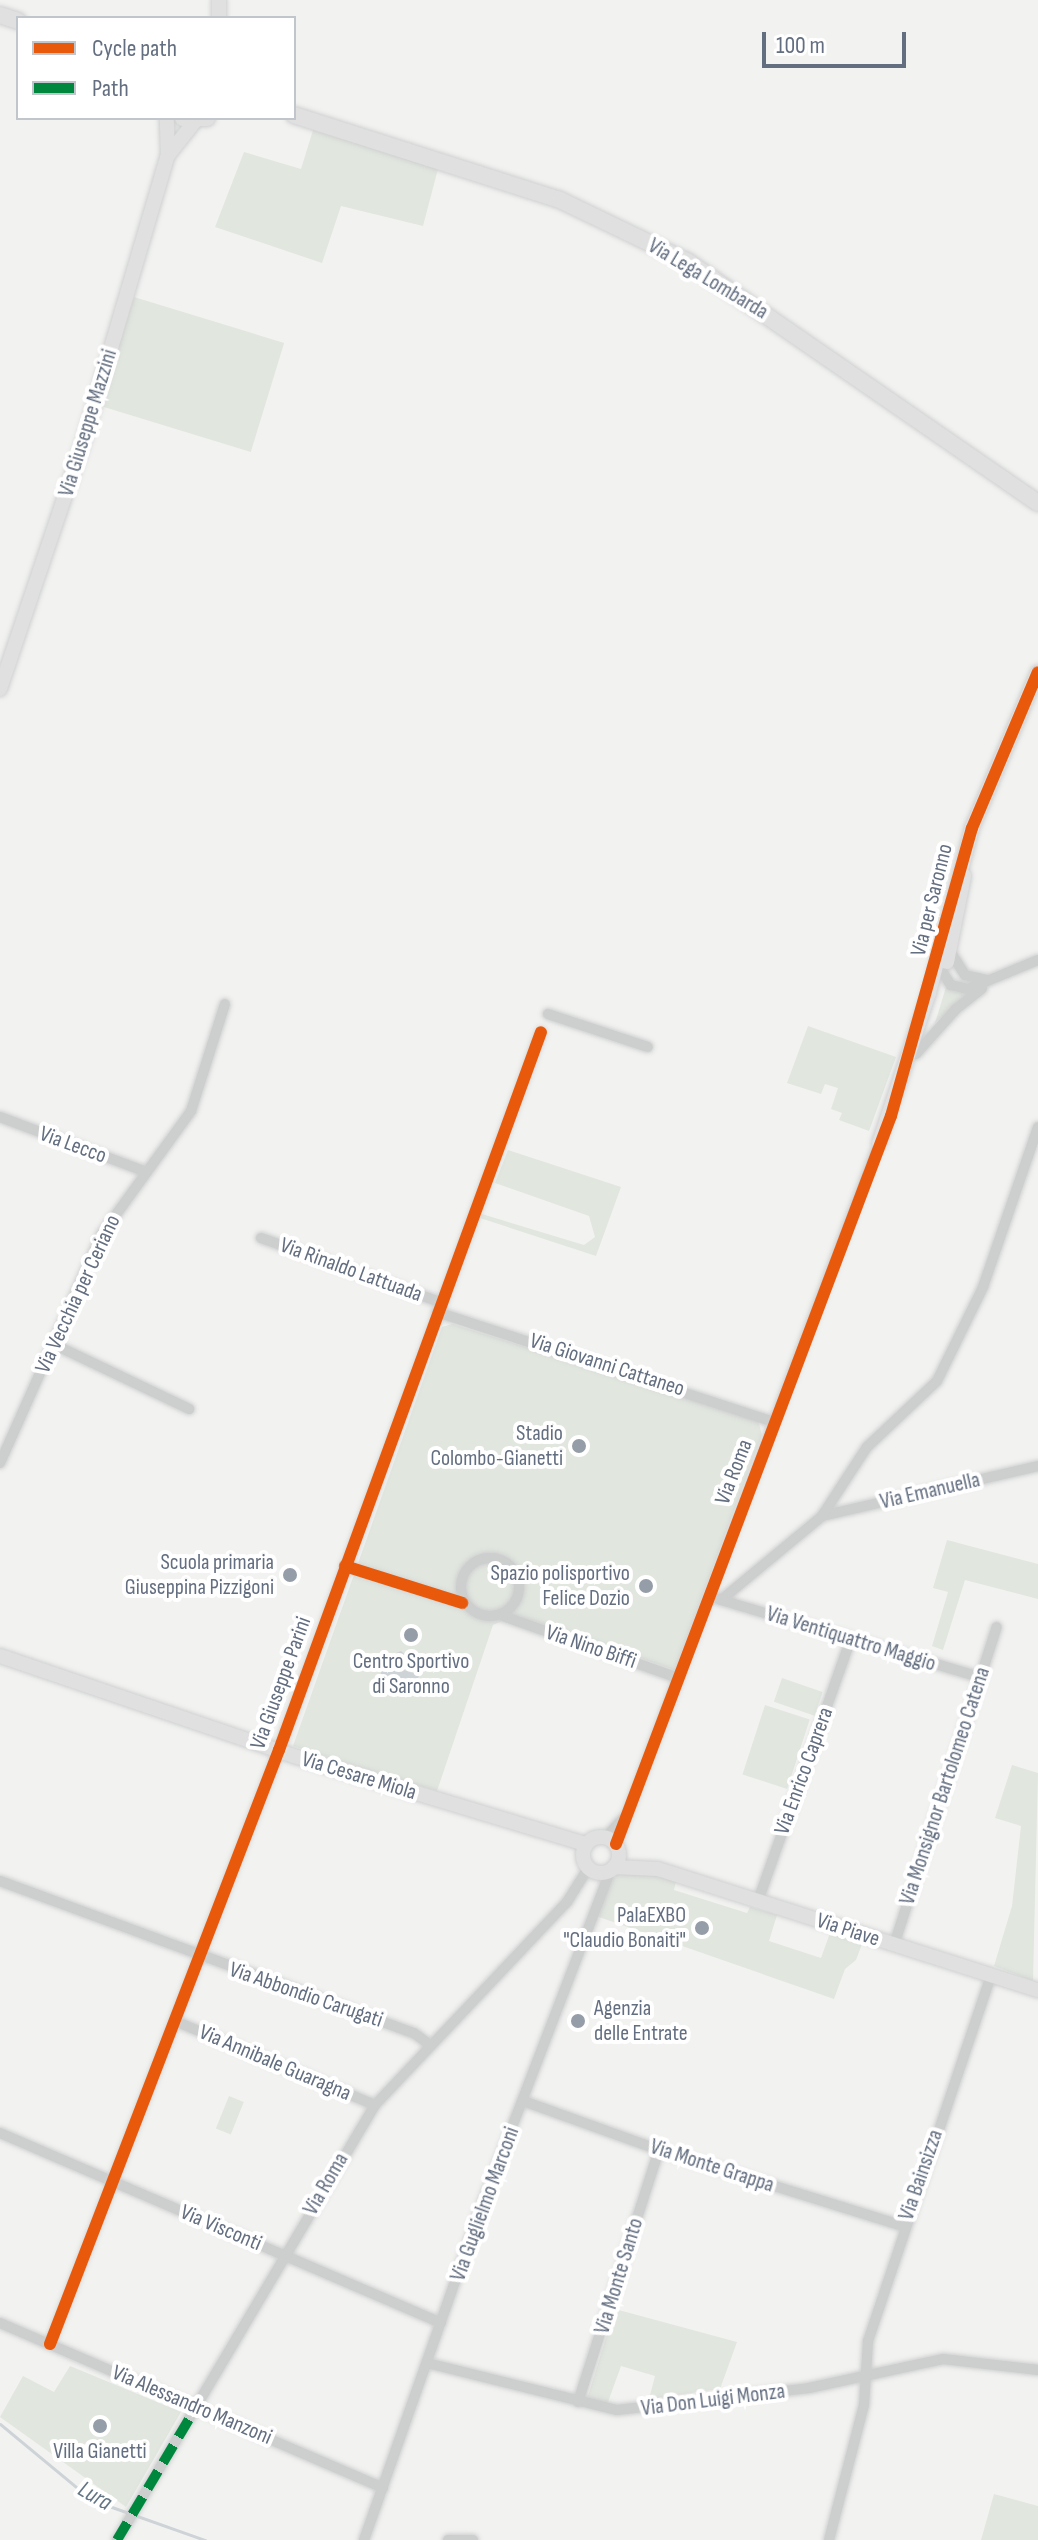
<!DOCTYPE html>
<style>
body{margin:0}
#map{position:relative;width:1038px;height:2540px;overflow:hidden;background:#f2f3f1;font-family:"Sofia Sans Condensed",sans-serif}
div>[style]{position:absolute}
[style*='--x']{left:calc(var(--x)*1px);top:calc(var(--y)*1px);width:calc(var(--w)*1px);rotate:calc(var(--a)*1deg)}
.green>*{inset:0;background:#e1e6df;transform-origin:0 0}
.water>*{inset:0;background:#ced3d7}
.stream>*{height:3px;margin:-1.5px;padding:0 1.5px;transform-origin:1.5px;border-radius:1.5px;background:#ced3d7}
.roads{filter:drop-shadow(0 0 2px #cfd0d0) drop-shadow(0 0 2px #cfd0d0)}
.street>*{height:10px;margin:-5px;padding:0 5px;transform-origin:5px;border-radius:5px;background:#cdcece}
.street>.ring{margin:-5px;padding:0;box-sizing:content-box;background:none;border:10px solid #cdcece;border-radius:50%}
.secondary>*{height:14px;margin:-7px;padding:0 7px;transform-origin:7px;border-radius:7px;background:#e0e0e1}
.secondary>.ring{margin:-7px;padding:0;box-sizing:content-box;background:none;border:14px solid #e0e0e1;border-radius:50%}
.primary>*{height:16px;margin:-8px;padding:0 8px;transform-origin:8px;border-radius:8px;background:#e0e0e1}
.quiet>*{height:10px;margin-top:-5px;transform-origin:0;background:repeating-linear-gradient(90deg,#00873e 0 20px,transparent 0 30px)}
.cycleway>*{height:12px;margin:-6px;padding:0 6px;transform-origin:6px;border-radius:6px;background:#e8590c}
.dots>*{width:22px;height:22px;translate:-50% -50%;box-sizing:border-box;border:4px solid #fff;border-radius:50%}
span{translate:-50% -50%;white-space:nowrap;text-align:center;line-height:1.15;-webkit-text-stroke:8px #fff;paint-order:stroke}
.street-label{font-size:22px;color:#636e80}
.poi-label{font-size:22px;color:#636e80}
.right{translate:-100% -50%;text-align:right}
.left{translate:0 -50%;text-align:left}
.water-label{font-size:24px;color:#637585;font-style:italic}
.legend{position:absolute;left:16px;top:16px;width:280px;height:104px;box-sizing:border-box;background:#fff;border:2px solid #c1c5cc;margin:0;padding:10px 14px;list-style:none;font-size:24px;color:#636e80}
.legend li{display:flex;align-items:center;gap:16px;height:40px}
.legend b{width:40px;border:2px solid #c1c5cc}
.scale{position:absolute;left:762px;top:32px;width:144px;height:36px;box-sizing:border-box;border:4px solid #636e80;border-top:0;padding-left:10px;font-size:24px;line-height:28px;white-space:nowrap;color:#636e80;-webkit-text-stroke:6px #fff;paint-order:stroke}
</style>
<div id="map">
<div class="green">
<i style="clip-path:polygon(313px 130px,438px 169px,423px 226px,341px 206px,322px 263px,215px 227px,244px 152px,301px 169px)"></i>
<i style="left:134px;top:297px;width:157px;height:114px;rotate:17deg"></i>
<i style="clip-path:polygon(946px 987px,970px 993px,935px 1023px)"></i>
<i style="clip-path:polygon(808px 1026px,896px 1057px,869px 1131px,839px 1120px,842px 1113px,831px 1109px,838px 1088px,825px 1084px,821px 1094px,787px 1083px)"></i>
<i style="clip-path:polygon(508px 1150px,621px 1187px,596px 1256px,480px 1218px,482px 1214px,584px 1245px,595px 1237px,589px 1216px,495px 1183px)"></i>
<i style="clip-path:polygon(452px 1324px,758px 1420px,762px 1435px,675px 1670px,516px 1615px,493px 1625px,437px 1791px,293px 1746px,442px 1327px)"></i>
<i style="clip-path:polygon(947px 1540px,1038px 1564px,1038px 1599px,965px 1580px,943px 1650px,932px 1646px,948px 1592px,933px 1588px)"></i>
<i style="left:782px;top:1678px;width:43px;height:25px;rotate:19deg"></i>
<i style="left:765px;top:1705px;width:47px;height:73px;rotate:18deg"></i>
<i style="clip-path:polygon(1012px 1765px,1038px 1773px,1033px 1981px,994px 1966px,1012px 1906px,1021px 1826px,995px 1818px)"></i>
<i style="clip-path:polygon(641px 1869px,676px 1881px,674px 1890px,747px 1913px,750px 1907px,777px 1915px,769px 1941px,821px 1958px,830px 1933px,862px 1944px,856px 1960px,845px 1969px,834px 1999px,596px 1916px,609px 1882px,618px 1874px)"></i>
<i style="left:229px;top:2096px;width:16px;height:35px;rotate:22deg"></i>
<i style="clip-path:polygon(615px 2309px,737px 2342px,720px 2389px,649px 2399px,655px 2376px,621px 2366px,608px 2402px,594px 2402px,588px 2396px)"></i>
<i style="clip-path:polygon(70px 2366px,181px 2412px,126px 2507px,0 2417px,23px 2376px,54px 2392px)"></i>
<i style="clip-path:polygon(994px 2494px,1038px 2506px,1038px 2540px,981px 2540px)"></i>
</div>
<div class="water">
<i style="clip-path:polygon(401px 1651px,412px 1661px,413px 1671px,401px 1669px,419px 1675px,415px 1690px,380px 1679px,383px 1659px)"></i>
</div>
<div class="stream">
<i style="--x:0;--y:2424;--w:119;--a:39.6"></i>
<i style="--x:92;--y:2500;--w:120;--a:19.5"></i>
</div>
<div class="roads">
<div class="street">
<i style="--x:950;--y:951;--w:28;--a:58"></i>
<i style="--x:965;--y:975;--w:23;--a:13"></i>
<i style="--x:937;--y:963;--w:26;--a:58"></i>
<i style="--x:951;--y:985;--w:17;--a:13"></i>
<i style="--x:968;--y:989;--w:76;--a:-22.5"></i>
<i style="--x:548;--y:1014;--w:105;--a:18.3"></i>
<i style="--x:916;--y:1054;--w:60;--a:-48.4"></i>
<i style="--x:956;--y:1009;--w:33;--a:-38"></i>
<i style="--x:0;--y:1117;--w:156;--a:20.6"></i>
<i style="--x:261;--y:1238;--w:190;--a:19.7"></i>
<i style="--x:437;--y:1312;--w:354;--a:18.1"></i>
<i style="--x:53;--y:1344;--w:151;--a:25.5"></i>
<i style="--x:0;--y:1463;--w:251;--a:-66"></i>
<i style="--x:102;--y:1234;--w:152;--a:-54.1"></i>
<i style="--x:191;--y:1111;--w:112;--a:-72.4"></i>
<i style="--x:822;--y:1516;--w:222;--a:-13"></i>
<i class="ring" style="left:461px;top:1558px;width:48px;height:48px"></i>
<i style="--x:345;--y:1566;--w:123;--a:17.5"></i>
<i style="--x:709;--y:1596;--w:13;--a:18"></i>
<i style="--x:721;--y:1600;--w:131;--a:-39.7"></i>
<i style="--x:822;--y:1516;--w:82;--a:-56.9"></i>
<i style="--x:867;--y:1447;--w:96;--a:-43.3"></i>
<i style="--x:937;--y:1381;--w:105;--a:-63.9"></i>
<i style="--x:983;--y:1287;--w:169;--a:-71"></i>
<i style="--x:721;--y:1600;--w:270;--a:16.6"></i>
<i style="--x:503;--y:1616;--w:186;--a:19.5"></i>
<i style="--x:606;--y:1837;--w:25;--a:-47"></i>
<i style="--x:616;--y:1844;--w:749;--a:-69.43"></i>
<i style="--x:0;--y:1881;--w:441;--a:20.2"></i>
<i style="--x:414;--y:2033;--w:20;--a:37"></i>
<i style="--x:758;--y:1901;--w:276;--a:-70.5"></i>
<i style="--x:894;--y:1945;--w:334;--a:-72.1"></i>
<i style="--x:175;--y:2021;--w:217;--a:22.8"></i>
<i style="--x:523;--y:2101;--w:145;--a:19.8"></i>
<i style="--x:659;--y:2150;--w:256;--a:17.3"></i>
<i style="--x:0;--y:2133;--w:480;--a:23.3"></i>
<i style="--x:0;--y:2323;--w:417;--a:23.3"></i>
<i style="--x:50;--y:2344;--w:637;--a:-68.92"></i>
<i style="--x:279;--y:1750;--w:764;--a:-69.95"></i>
<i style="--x:427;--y:2363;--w:196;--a:13.9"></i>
<i style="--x:617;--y:2410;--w:193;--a:-6.5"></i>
<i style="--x:809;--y:2388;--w:137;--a:-12.2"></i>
<i style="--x:943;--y:2359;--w:96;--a:6.6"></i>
<i style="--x:578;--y:2402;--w:265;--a:-72.2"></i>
<i style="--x:117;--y:2540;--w:506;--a:-59.33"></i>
<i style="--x:375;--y:2105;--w:279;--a:-46.6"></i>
<i style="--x:567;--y:1902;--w:39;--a:-58"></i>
<i style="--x:364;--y:2540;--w:347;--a:-70.6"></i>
<i style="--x:479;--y:2213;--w:368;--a:-69"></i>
<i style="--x:448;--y:2540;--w:25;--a:0"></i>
<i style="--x:829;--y:2540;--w:139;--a:-75.5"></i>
<i style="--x:864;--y:2405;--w:64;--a:-86.4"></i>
<i style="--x:868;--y:2341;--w:385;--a:-71.4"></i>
</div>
<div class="secondary">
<i style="--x:219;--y:18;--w:18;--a:-90"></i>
<i style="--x:168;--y:155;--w:45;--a:-51.3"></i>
<i style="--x:0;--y:689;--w:270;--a:-71.4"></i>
<i style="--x:86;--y:433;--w:290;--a:-73.6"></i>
<i style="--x:168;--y:155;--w:37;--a:-92"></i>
<i style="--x:947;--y:962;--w:88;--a:-78.8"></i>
<i style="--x:879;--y:1143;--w:158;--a:-71.6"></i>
<i style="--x:929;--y:993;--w:171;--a:-75.4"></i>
<i style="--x:972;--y:828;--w:169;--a:-67.1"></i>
<i style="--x:0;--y:1656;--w:311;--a:18.8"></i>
<i style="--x:294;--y:1756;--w:305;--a:16.8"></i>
<i class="ring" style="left:583px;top:1837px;width:22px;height:22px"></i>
<i style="--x:614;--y:1867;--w:44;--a:2.6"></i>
<i style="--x:658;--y:1869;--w:399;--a:17.7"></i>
</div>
<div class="primary">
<i style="--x:0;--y:15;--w:19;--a:18"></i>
<i style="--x:294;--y:115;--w:279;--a:17.7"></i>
<i style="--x:560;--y:200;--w:141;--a:25.7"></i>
<i style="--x:687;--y:261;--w:426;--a:34.6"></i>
<i style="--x:183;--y:118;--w:24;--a:0"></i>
</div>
</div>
<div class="quiet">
<i style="--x:117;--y:2540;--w:156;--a:-59.2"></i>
</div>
<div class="cycleway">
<i style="--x:345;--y:1566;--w:123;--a:17.5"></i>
<i style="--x:616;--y:1844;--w:778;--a:-69.31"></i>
<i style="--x:891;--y:1116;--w:299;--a:-74.3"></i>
<i style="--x:972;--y:828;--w:169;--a:-67.1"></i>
<i style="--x:50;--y:2344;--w:637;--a:-68.92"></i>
<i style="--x:279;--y:1750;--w:764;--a:-69.95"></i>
</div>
<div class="dots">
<i style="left:579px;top:1446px;background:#959da8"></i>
<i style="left:290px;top:1575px;background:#959da8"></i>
<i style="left:646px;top:1586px;background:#959da8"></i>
<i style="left:411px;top:1635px;background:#959da8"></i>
<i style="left:702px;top:1928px;background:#959da8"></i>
<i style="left:578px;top:2021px;background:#959da8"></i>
<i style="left:100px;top:2426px;background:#959da8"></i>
</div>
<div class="street-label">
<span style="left:708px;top:279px;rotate:31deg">Via Lega Lombarda</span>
<span style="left:88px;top:423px;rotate:-73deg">Via Giuseppe Mazzini</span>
<span style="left:932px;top:900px;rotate:-76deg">Via per Saronno</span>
<span style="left:73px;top:1145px;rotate:20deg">Via Lecco</span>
<span style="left:351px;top:1270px;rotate:20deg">Via Rinaldo Lattuada</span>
<span style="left:78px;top:1294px;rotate:-65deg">Via Vecchia per Ceriano</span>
<span style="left:607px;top:1365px;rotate:18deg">Via Giovanni Cattaneo</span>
<span style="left:734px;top:1472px;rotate:-69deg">Via Roma</span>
<span style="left:930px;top:1491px;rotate:-13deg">Via Emanuella</span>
<span style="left:851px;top:1639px;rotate:17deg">Via Ventiquattro Maggio</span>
<span style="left:591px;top:1647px;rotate:19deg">Via Nino Biffi</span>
<span style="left:281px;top:1683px;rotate:-70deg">Via Giuseppe Parini</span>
<span style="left:804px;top:1771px;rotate:-70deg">Via Enrico Caprera</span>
<span style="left:359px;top:1776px;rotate:17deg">Via Cesare Miola</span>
<span style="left:945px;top:1786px;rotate:-72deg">Via Monsignor Bartolomeo Catena</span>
<span style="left:848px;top:1930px;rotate:18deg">Via Piave</span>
<span style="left:306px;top:1995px;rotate:19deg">Via Abbondio Carugati</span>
<span style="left:275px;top:2063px;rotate:23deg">Via Annibale Guaragna</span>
<span style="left:712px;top:2166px;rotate:18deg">Via Monte Grappa</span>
<span style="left:921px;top:2175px;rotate:-71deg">Via Bainsizza</span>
<span style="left:326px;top:2184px;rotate:-60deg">Via Roma</span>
<span style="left:485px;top:2204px;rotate:-70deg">Via Guglielmo Marconi</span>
<span style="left:221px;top:2228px;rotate:23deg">Via Visconti</span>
<span style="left:619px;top:2276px;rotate:-73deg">Via Monte Santo</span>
<span style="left:713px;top:2400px;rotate:-7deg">Via Don Luigi Monza</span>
<span style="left:192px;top:2405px;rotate:23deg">Via Alessandro Manzoni</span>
</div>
<div class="poi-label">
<span class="right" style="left:563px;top:1446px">Stadio<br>Colombo-Gianetti</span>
<span class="right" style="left:274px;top:1575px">Scuola primaria<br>Giuseppina Pizzigoni</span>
<span class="right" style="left:630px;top:1586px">Spazio polisportivo<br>Felice Dozio</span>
<span style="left:411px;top:1674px">Centro Sportivo<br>di Saronno</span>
<span class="right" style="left:686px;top:1928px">PalaEXBO<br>"Claudio Bonaiti"</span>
<span class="left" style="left:594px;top:2021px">Agenzia<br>delle Entrate</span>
<span style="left:100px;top:2452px">Villa Gianetti</span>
</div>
<div class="water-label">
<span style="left:95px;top:2496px;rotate:30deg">Lura</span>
</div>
<ul class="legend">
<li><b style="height:10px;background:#e8590c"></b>Cycle path</li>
<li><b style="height:10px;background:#00873e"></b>Path</li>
</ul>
<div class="scale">100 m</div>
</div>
